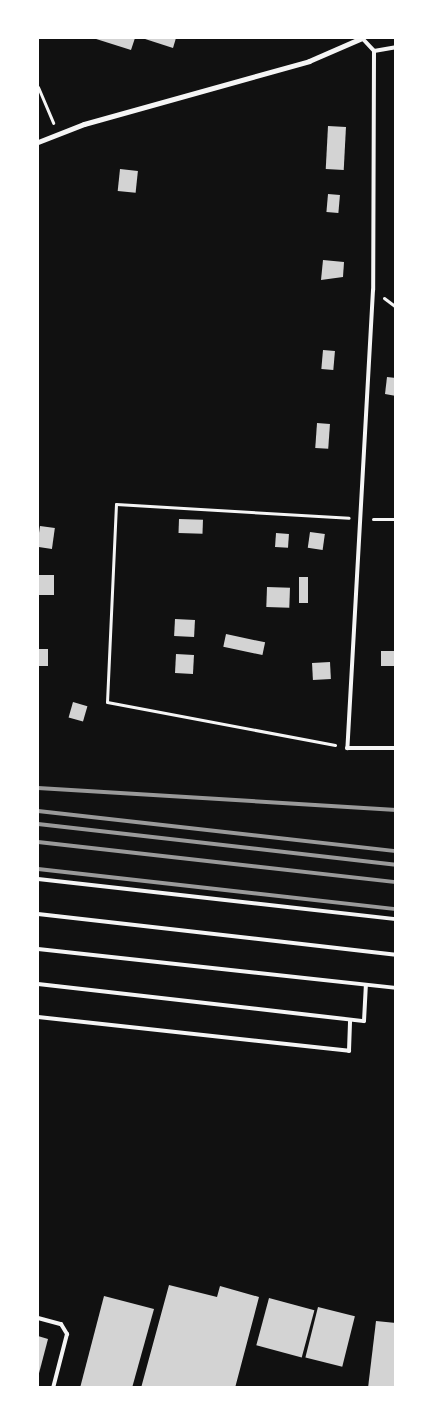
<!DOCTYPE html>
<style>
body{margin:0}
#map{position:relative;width:433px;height:1425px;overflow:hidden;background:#111;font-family:Quicksand,sans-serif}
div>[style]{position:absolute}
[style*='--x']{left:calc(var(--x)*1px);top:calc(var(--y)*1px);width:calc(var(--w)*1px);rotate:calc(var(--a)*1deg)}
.building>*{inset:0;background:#d3d3d3;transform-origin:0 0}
.path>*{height:3px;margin:-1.5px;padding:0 1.5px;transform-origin:1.5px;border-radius:1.5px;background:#f5f5f5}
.service>*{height:4px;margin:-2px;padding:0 2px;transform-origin:2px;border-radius:2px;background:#f5f5f5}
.minor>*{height:5px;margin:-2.5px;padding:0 2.5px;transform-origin:2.5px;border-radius:2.5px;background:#f5f5f5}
.rail>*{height:4px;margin:-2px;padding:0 2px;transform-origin:2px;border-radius:2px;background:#9a9a9a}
span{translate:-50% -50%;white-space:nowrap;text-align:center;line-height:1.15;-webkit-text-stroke:5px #fff;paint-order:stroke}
.frame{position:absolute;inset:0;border:39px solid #fff;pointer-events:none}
</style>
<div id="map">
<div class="building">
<i style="clip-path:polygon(93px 38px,135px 38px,131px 50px)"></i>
<i style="clip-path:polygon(142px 38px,176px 38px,173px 48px)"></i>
<i style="left:328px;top:126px;width:18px;height:43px;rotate:3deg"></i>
<i style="left:120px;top:169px;width:18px;height:22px;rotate:6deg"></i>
<i style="left:328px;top:194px;width:12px;height:18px;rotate:5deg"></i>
<i style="clip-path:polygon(323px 260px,344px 262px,343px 277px,321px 280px)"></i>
<i style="left:323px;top:350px;width:12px;height:19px;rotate:5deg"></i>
<i style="clip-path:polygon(387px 377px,396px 378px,396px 396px,385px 394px)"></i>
<i style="left:317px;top:423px;width:13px;height:25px;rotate:4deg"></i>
<i style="left:179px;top:519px;width:24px;height:14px;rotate:2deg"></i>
<i style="left:40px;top:526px;width:15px;height:21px;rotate:8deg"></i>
<i style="left:310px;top:532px;width:15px;height:16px;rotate:8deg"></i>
<i style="left:276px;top:533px;width:13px;height:14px;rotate:4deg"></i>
<i style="left:38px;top:575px;width:16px;height:20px"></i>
<i style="left:299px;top:577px;width:9px;height:26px"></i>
<i style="left:267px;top:587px;width:23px;height:20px;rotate:2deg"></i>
<i style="left:175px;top:619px;width:20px;height:17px;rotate:3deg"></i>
<i style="left:226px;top:634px;width:40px;height:13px;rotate:12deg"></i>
<i style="left:38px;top:649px;width:10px;height:17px"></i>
<i style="left:381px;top:651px;width:15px;height:15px"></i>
<i style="left:176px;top:654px;width:18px;height:19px;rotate:3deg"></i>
<i style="left:330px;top:662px;width:17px;height:18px;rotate:87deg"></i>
<i style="left:73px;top:702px;width:15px;height:16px;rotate:16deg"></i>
<i style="clip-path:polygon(169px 1285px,217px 1297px,220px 1286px,259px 1297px,235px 1388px,141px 1388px)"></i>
<i style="clip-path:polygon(104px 1296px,154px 1309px,132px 1388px,80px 1388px)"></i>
<i style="left:269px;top:1298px;width:47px;height:49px;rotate:15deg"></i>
<i style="left:318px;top:1307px;width:38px;height:52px;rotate:14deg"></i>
<i style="clip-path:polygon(376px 1321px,396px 1323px,396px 1388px,368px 1388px)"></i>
<i style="clip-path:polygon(38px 1336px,48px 1339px,38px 1377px)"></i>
</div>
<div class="path">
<i style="--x:38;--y:87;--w:39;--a:67"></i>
<i style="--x:384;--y:298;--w:15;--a:37"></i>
<i style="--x:373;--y:519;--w:23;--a:0"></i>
<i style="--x:335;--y:745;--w:232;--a:-169.3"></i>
<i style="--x:107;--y:702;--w:198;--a:-87.4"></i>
<i style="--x:116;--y:504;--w:233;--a:3.4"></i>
</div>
<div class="service">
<i style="--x:362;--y:38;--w:18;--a:47"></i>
<i style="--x:374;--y:51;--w:239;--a:90.2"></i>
<i style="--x:373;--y:290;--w:459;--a:93.2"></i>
<i style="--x:347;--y:748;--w:49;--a:0"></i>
<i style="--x:374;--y:51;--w:22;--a:-10"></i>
<i style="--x:38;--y:879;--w:360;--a:6.4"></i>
<i style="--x:38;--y:914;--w:360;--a:6.5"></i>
<i style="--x:38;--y:949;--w:360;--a:6.2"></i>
<i style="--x:38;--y:984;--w:328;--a:6.5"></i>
<i style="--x:364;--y:1021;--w:36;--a:-87"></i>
<i style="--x:38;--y:1017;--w:313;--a:6.2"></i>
<i style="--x:349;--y:1051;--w:31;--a:-88"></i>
<i style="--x:38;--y:1318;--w:24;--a:15"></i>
<i style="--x:61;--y:1324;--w:12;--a:59"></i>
<i style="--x:67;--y:1334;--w:56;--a:104.5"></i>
</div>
<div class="minor">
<i style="--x:38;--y:142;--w:49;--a:-21.4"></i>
<i style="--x:84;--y:124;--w:234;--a:-15.6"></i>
<i style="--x:309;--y:61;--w:58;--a:-23.5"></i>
</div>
<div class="rail">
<i style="--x:38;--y:788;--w:359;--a:3.5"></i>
<i style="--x:38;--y:811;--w:360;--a:6.4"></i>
<i style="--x:38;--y:824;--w:360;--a:6.5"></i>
<i style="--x:38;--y:842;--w:360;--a:6.4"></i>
<i style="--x:38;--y:869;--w:360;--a:6.4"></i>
</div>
<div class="frame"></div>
</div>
